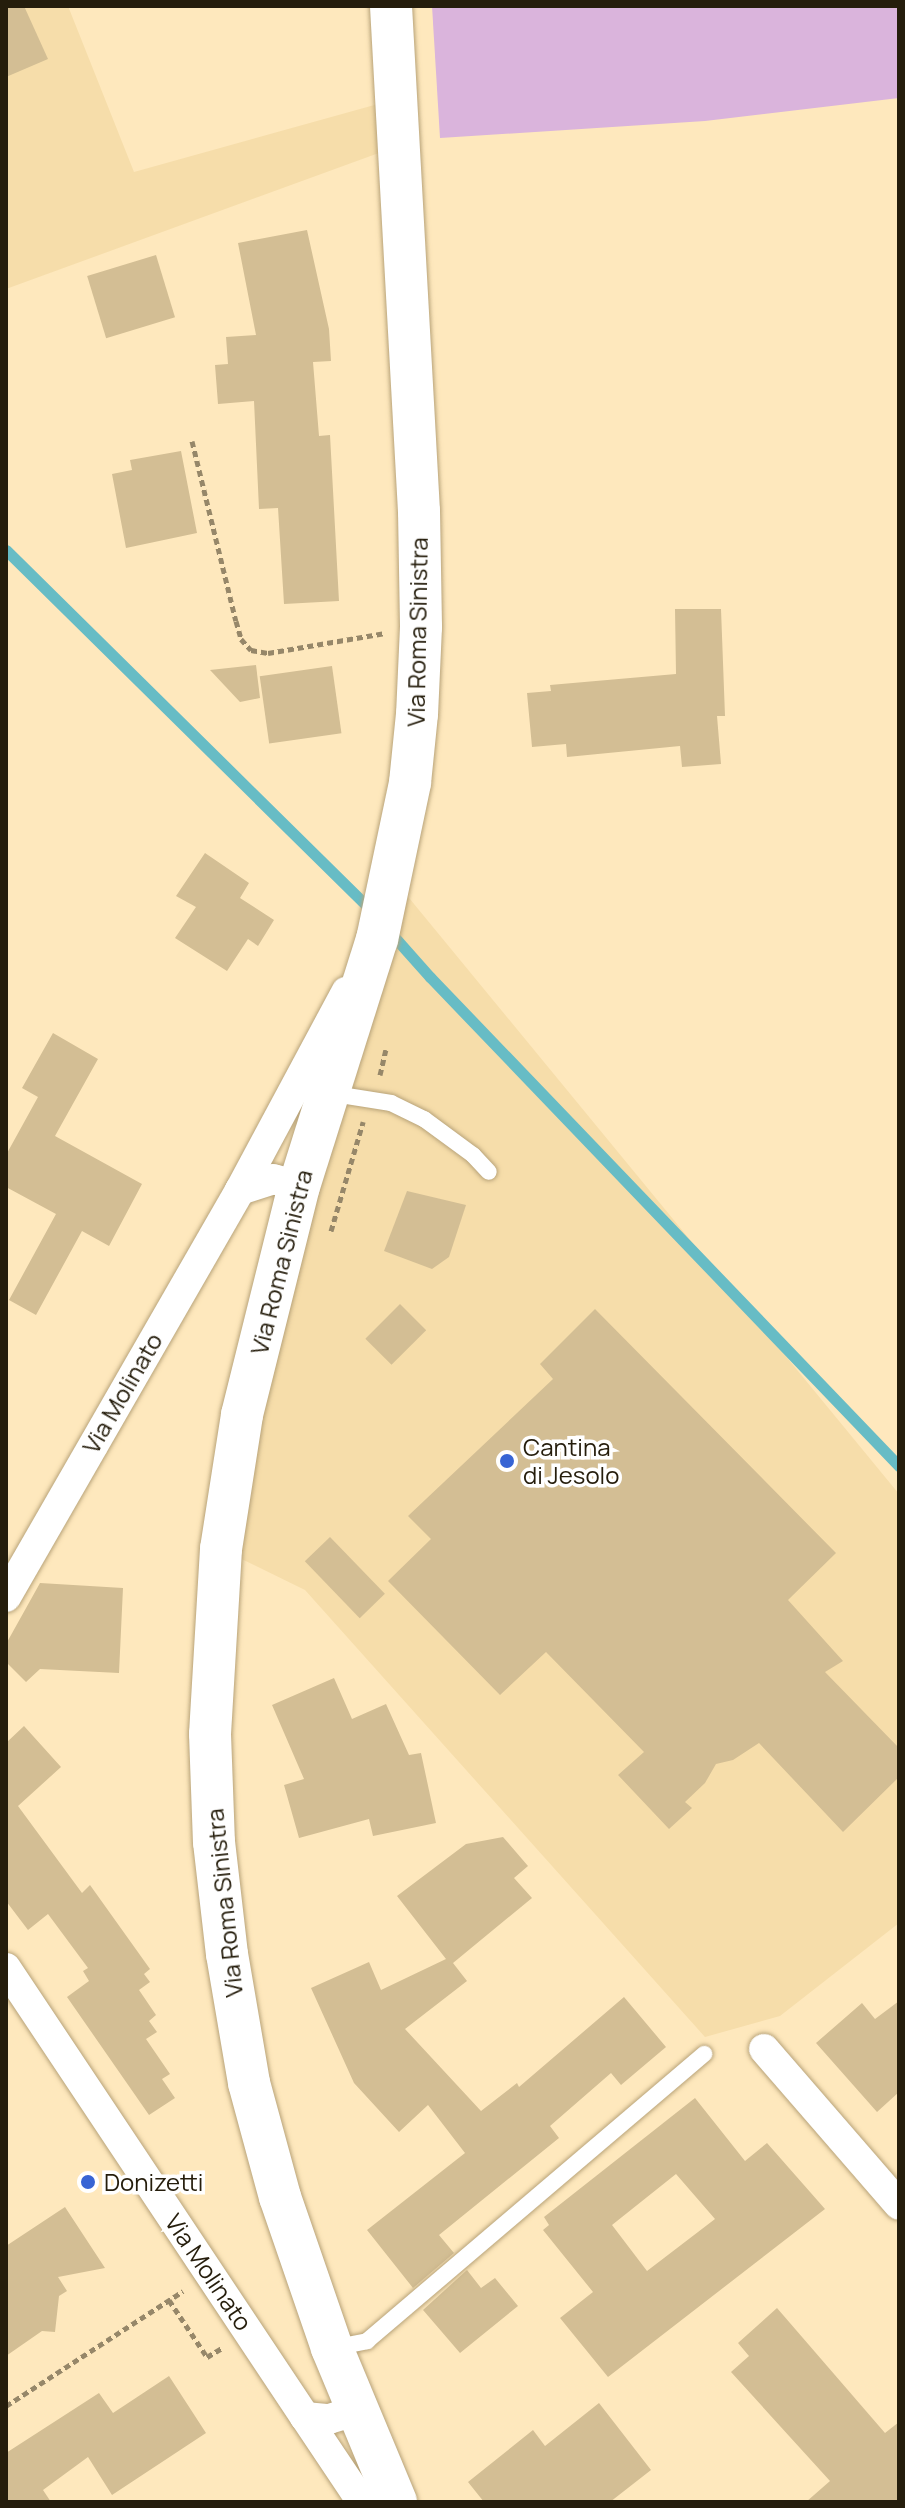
<!DOCTYPE html>
<style>
body{margin:0}
#map{position:relative;width:905px;height:2508px;overflow:hidden;background:#fee8bd;font-family:Manrope,sans-serif}
div>[style]{position:absolute}
[style*='--x']{left:calc(var(--x)*1px);top:calc(var(--y)*1px);width:calc(var(--w)*1px);rotate:calc(var(--a)*1deg)}
.built>*{inset:0;background:#f6ddaa}
.green>*{inset:0;background:#dab4dc}
.stream>*{height:11px;margin:-5.5px;padding:0 5.5px;transform-origin:5.5px;border-radius:5.5px;background:#67bcc5}
.building>*{inset:0;background:#d3be94;transform-origin:0 0}
.path>*{height:5px;margin-top:-2.5px;transform-origin:0;background:repeating-linear-gradient(90deg,#968769 0 6px,transparent 0 10px)}
.roads{filter:drop-shadow(0 0 2px #b8a379) drop-shadow(0 0 2px #b8a379)}
.lane>*{height:16px;margin:-8px;padding:0 8px;transform-origin:8px;border-radius:8px;background:#fff}
.street>*{height:30px;margin:-15px;padding:0 15px;transform-origin:15px;border-radius:15px;background:#fff}
.secondary>*{height:42px;margin:-21px;padding:0 21px;transform-origin:21px;border-radius:21px;background:#fff}
.dots>*{width:22px;height:22px;translate:-50% -50%;box-sizing:border-box;border:4px solid #fff;border-radius:50%}
span{translate:-50% -50%;white-space:nowrap;text-align:center;line-height:1.15;-webkit-text-stroke:7px #fff;paint-order:stroke}
.street-label{font-size:24px;color:#251d0c}
.poi-label{font-size:24px;color:#251d0c}
.left{translate:0 -50%;text-align:left}
.frame{position:absolute;inset:0;border:8px solid #251d0c;pointer-events:none}
</style>
<div id="map">
<div class="built">
<i style="clip-path:polygon(6px 6px,68px 6px,134px 172px,396px 99px,398px 146px,6px 289px)"></i>
<i style="clip-path:polygon(391px 876px,899px 1494px,899px 1923px,780px 2016px,705px 2037px,305px 1590px,221px 1549px)"></i>
</div>
<div class="green">
<i style="clip-path:polygon(432px 6px,899px 6px,899px 98px,705px 121px,440px 138px)"></i>
</div>
<div class="stream">
<i style="--x:6;--y:550;--w:515;--a:44.61"></i>
<i style="--x:389;--y:931;--w:62;--a:48.3"></i>
<i style="--x:430;--y:977;--w:678;--a:46.2"></i>
</div>
<div class="building">
<i style="clip-path:polygon(6px 6px,24px 6px,48px 59px,6px 77px)"></i>
<i style="clip-path:polygon(307px 230px,329px 329px,331px 361px,313px 362px,319px 436px,330px 435px,339px 601px,284px 604px,278px 508px,259px 509px,254px 401px,218px 404px,215px 365px,228px 364px,226px 337px,256px 335px,238px 243px)"></i>
<i style="left:156px;top:255px;width:65px;height:72px;rotate:73deg"></i>
<i style="clip-path:polygon(181px 451px,197px 533px,126px 548px,112px 474px,132px 470px,130px 460px)"></i>
<i style="clip-path:polygon(675px 609px,721px 609px,725px 716px,717px 716px,721px 764px,682px 767px,680px 746px,567px 757px,566px 744px,532px 747px,527px 693px,551px 691px,550px 685px,676px 674px)"></i>
<i style="clip-path:polygon(256px 665px,260px 698px,240px 702px,210px 670px)"></i>
<i style="left:332px;top:666px;width:68px;height:73px;rotate:82deg"></i>
<i style="clip-path:polygon(205px 853px,249px 883px,240px 898px,274px 920px,258px 946px,248px 939px,227px 971px,175px 938px,196px 907px,176px 896px)"></i>
<i style="clip-path:polygon(53px 1033px,98px 1059px,55px 1136px,142px 1184px,109px 1246px,82px 1231px,36px 1315px,9px 1300px,56px 1214px,6px 1187px,6px 1155px,38px 1097px,22px 1088px)"></i>
<i style="clip-path:polygon(407px 1191px,466px 1205px,449px 1257px,432px 1269px,384px 1251px)"></i>
<i style="left:400px;top:1304px;width:37px;height:49px;rotate:45deg"></i>
<i style="clip-path:polygon(595px 1309px,836px 1553px,788px 1600px,843px 1661px,825px 1672px,899px 1748px,899px 1777px,843px 1832px,759px 1743px,733px 1760px,716px 1764px,705px 1783px,685px 1802px,692px 1808px,669px 1829px,618px 1775px,644px 1752px,546px 1652px,500px 1695px,388px 1581px,431px 1539px,408px 1516px,553px 1379px,540px 1364px)"></i>
<i style="left:330px;top:1537px;width:79px;height:35px;rotate:46deg"></i>
<i style="clip-path:polygon(40px 1583px,123px 1588px,119px 1673px,40px 1669px,26px 1682px,6px 1662px,6px 1644px)"></i>
<i style="clip-path:polygon(334px 1678px,352px 1719px,386px 1704px,409px 1755px,421px 1753px,436px 1823px,373px 1836px,369px 1819px,299px 1838px,284px 1785px,304px 1779px,272px 1705px)"></i>
<i style="clip-path:polygon(24px 1726px,61px 1767px,18px 1806px,82px 1893px,90px 1885px,150px 1969px,144px 1974px,150px 1982px,139px 1990px,156px 2015px,149px 2021px,157px 2032px,146px 2039px,170px 2074px,162px 2079px,175px 2098px,149px 2115px,67px 1997px,89px 1981px,83px 1971px,88px 1968px,48px 1914px,28px 1930px,6px 1901px,6px 1743px)"></i>
<i style="clip-path:polygon(503px 1837px,528px 1866px,514px 1878px,532px 1898px,453px 1963px,467px 1981px,405px 2029px,481px 2111px,517px 2083px,519px 2087px,624px 1997px,666px 2047px,621px 2085px,611px 2073px,550px 2126px,559px 2138px,439px 2235px,454px 2253px,413px 2288px,367px 2230px,465px 2153px,428px 2105px,399px 2132px,354px 2083px,311px 1988px,369px 1962px,381px 1990px,446px 1959px,397px 1896px,466px 1844px)"></i>
<i style="clip-path:polygon(899px 2001px,899px 2092px,877px 2112px,816px 2043px,862px 2003px,875px 2019px)"></i>
<i style="clip-path:polygon(evenodd,695px 2098px,745px 2161px,767px 2143px,825px 2209px,608px 2377px,560px 2318px,593px 2292px,543px 2230px,549px 2225px,544px 2217px,695px 2098px,676px 2174px,715px 2219px,647px 2271px,612px 2225px,676px 2174px)"></i>
<i style="clip-path:polygon(65px 2207px,105px 2268px,58px 2277px,67px 2291px,59px 2296px,55px 2332px,42px 2331px,6px 2356px,6px 2246px)"></i>
<i style="clip-path:polygon(467px 2270px,481px 2288px,495px 2278px,518px 2306px,460px 2353px,423px 2310px)"></i>
<i style="clip-path:polygon(777px 2308px,885px 2433px,899px 2422px,899px 2502px,806px 2502px,830px 2481px,731px 2372px,749px 2356px,738px 2343px)"></i>
<i style="clip-path:polygon(169px 2376px,206px 2433px,112px 2495px,88px 2457px,43px 2490px,51px 2502px,6px 2502px,6px 2453px,99px 2393px,113px 2413px)"></i>
<i style="clip-path:polygon(599px 2403px,651px 2470px,610px 2502px,484px 2502px,468px 2482px,533px 2430px,545px 2446px)"></i>
</div>
<div class="path">
<i style="--x:192;--y:441;--w:185;--a:76.3"></i>
<i style="--x:236;--y:621;--w:19;--a:74"></i>
<i style="--x:241;--y:639;--w:15;--a:48"></i>
<i style="--x:251;--y:650;--w:17;--a:10"></i>
<i style="--x:268;--y:653;--w:119;--a:-9.7"></i>
<i style="--x:380;--y:1075;--w:26;--a:-77"></i>
<i style="--x:331;--y:1231;--w:114;--a:-73.6"></i>
<i style="--x:169;--y:2300;--w:69;--a:56.3"></i>
<i style="--x:207;--y:2357;--w:17;--a:-31"></i>
<i style="--x:6;--y:2406;--w:211;--a:-33"></i>
</div>
<div class="roads">
<div class="lane">
<i style="--x:328;--y:1093;--w:64;--a:9"></i>
<i style="--x:391;--y:1103;--w:37;--a:26"></i>
<i style="--x:424;--y:1119;--w:61;--a:36.3"></i>
<i style="--x:473;--y:1155;--w:23;--a:47"></i>
<i style="--x:332;--y:2348;--w:36;--a:-11"></i>
<i style="--x:367;--y:2341;--w:443;--a:-40.4"></i>
</div>
<div class="street">
<i style="--x:240;--y:1190;--w:225;--a:-61.8"></i>
<i style="--x:6;--y:1597;--w:469;--a:-60.1"></i>
<i style="--x:240;--y:1190;--w:35;--a:-18"></i>
<i style="--x:273;--y:1179;--w:27;--a:15"></i>
<i style="--x:6;--y:1968;--w:539;--a:56.34"></i>
<i style="--x:305;--y:2417;--w:24;--a:5"></i>
<i style="--x:329;--y:2419;--w:28;--a:-17"></i>
<i style="--x:764;--y:2049;--w:206;--a:49.1"></i>
<i style="--x:305;--y:2417;--w:102;--a:56.2"></i>
</div>
<div class="secondary">
<i style="--x:391;--y:6;--w:506;--a:86.83"></i>
<i style="--x:419;--y:511;--w:116;--a:89"></i>
<i style="--x:421;--y:627;--w:87;--a:92.6"></i>
<i style="--x:417;--y:714;--w:69;--a:95.8"></i>
<i style="--x:410;--y:783;--w:159;--a:101.9"></i>
<i style="--x:377;--y:939;--w:259;--a:107.5"></i>
<i style="--x:299;--y:1186;--w:236;--a:104"></i>
<i style="--x:242;--y:1415;--w:136;--a:98.9"></i>
<i style="--x:221;--y:1549;--w:185;--a:93.4"></i>
<i style="--x:210;--y:1734;--w:108;--a:87.9"></i>
<i style="--x:214;--y:1842;--w:113;--a:83.4"></i>
<i style="--x:227;--y:1954;--w:131;--a:80.3"></i>
<i style="--x:249;--y:2083;--w:118;--a:74.8"></i>
<i style="--x:280;--y:2197;--w:160;--a:71"></i>
<i style="--x:332;--y:2348;--w:167;--a:67.4"></i>
</div>
</div>
<div class="dots">
<i style="left:507px;top:1461px;background:#3764d4"></i>
<i style="left:88px;top:2182px;background:#3764d4"></i>
</div>
<div class="street-label">
<span style="left:417px;top:632px;rotate:-89deg">Via Roma Sinistra</span>
<span style="left:281px;top:1262px;rotate:-76deg">Via Roma Sinistra</span>
<span style="left:122px;top:1393px;rotate:-60deg">Via Molinato</span>
<span style="left:224px;top:1903px;rotate:-96deg">Via Roma Sinistra</span>
<span style="left:209px;top:2272px;rotate:56deg">Via Molinato</span>
</div>
<div class="poi-label">
<span class="left" style="left:523px;top:1461px">Cantina<br>di Jesolo</span>
<span class="left" style="left:104px;top:2182px">Donizetti</span>
</div>
<div class="frame"></div>
</div>
